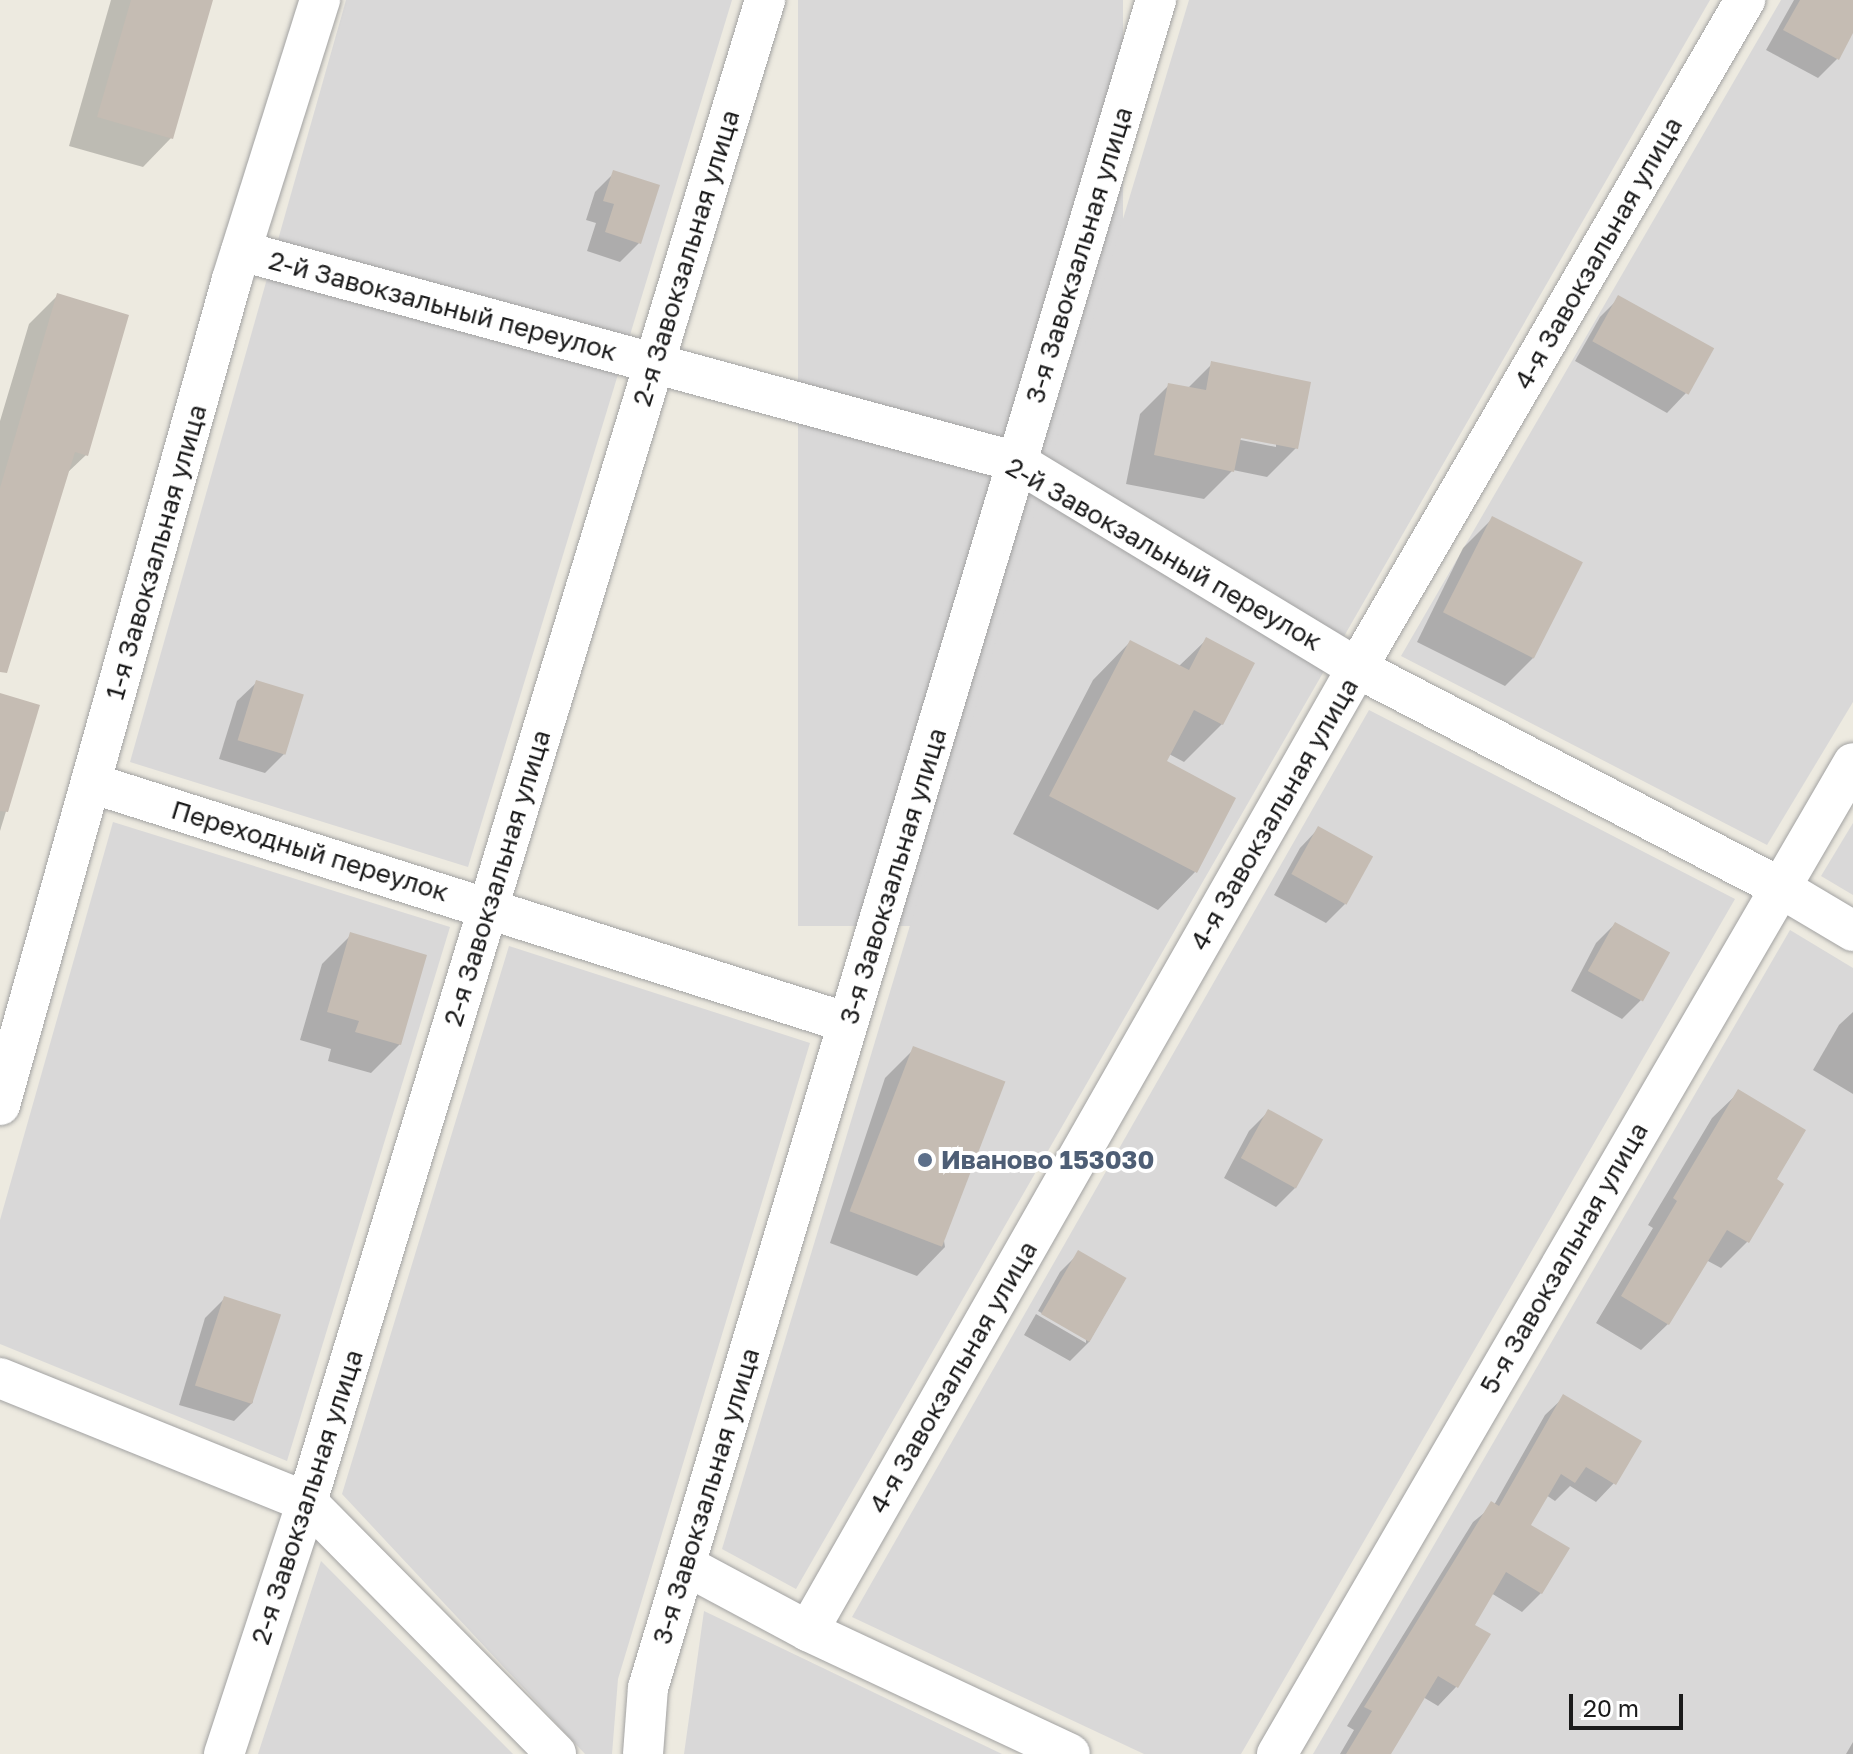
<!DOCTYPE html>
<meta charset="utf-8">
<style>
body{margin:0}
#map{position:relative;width:1853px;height:1754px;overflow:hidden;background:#edeae0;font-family:"Golos Text",sans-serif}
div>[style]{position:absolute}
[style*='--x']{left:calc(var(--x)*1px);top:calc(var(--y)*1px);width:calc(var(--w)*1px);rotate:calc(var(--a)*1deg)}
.residential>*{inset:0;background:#d9d8d8;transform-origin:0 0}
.shadow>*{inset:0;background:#0003}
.building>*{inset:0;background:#c5bcb3;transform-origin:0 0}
.roads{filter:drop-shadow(0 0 2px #a2a2a2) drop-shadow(0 0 2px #a2a2a2)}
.minor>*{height:40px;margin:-20px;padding:0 20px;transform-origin:20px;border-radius:20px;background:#fff}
.dots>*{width:22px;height:22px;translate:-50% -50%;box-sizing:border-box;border:4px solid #fff;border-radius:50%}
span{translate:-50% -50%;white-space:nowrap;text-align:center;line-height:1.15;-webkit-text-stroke:8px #fff;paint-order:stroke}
.street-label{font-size:26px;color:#1b1b1b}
.service-label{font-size:26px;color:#4e5e75;font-weight:700}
.left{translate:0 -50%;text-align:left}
.scale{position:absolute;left:1569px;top:1694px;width:114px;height:36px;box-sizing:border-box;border:4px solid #1b1b1b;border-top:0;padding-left:10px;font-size:24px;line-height:28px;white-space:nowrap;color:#1b1b1b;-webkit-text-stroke:6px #fff;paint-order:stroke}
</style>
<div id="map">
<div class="residential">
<i style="clip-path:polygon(346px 0,732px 0,468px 867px,130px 762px)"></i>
<i style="left:798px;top:0;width:325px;height:926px"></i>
<i style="clip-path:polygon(1189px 0,1710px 0,796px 1589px,722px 1549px)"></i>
<i style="clip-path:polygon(1781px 0,1853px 0,1853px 702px,1767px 845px,1401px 656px)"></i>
<i style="clip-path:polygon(1369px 710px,1735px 899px,1241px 1754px,1144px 1754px,852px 1617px)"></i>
<i style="clip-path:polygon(113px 822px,450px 927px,287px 1461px,0 1344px,0 1220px)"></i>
<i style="clip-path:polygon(1853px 823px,1853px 895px,1821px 876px)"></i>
<i style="clip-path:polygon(1790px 930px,1853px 968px,1853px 1754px,1313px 1754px)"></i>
<i style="clip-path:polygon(509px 946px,810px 1043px,618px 1679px,612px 1754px,585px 1754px,342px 1494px)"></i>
<i style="clip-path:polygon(321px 1561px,513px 1754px,258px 1754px)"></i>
<i style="clip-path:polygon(704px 1611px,1002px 1754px,684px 1754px)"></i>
</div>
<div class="shadow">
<i style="clip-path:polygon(111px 0,211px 0,171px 138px,143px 167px,69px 146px)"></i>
<i style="clip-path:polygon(1794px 0,1842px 0,1853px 6px,1853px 29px,1837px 59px,1818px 78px,1766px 50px)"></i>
<i style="clip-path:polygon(614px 173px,639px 243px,620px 262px,587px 251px,596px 223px,586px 220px,595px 192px)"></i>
<i style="clip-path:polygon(58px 295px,86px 455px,66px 474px,0 647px,0 421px,29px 324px)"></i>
<i style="clip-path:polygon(1619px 298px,1686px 393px,1667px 413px,1575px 361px,1600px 317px)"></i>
<i style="clip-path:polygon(evenodd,1212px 364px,1296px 448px,1267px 477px,1233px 470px,1204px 499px,1126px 484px,1140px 414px,1169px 385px,1187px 389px,1212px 364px,1232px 434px,1276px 443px,1276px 447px,1231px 438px,1232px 434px)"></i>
<i style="clip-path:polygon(1492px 519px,1534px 657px,1505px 686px,1417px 642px,1463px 548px)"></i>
<i style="clip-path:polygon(1206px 640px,1222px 724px,1184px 762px,1169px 754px,1164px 762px,1195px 872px,1158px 910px,1013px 834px,1093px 680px,1130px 642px,1178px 667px)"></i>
<i style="clip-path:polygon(257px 682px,284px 754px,265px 773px,219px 759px,237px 701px)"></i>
<i style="clip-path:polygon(0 695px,38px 707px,0 831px)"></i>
<i style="clip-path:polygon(1319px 828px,1345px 904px,1326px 923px,1274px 895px,1300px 848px)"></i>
<i style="clip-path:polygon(1615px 924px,1641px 1000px,1622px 1019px,1571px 991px,1596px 943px)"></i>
<i style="clip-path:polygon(351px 935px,400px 1044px,371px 1073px,328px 1061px,331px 1049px,300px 1040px,322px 964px)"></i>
<i style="clip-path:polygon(1853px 1012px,1853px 1094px,1813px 1070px,1839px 1025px)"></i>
<i style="clip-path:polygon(914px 1049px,945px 1247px,917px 1276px,830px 1243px,885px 1078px)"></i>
<i style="clip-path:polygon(1739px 1092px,1774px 1180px,1782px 1185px,1747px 1242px,1721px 1268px,1706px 1260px,1668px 1324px,1641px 1350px,1596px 1323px,1653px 1228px,1648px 1225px,1712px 1118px)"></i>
<i style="clip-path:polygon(1268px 1112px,1295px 1188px,1276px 1207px,1224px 1178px,1249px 1131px)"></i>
<i style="clip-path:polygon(1079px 1253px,1125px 1279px,1089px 1342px,1070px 1361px,1024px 1335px,1036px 1314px,1086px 1343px,1086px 1338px,1038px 1311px,1060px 1272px)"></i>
<i style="clip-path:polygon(224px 1299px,253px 1402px,234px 1421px,179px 1405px,205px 1318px)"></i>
<i style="clip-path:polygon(1564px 1397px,1614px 1483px,1596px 1502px,1570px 1486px,1555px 1501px,1546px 1495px,1528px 1525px,1541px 1593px,1522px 1612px,1491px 1593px,1472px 1626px,1488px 1635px,1456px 1687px,1438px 1706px,1423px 1697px,1389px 1754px,1340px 1754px,1354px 1730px,1347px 1726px,1473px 1522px,1494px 1505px,1545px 1415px)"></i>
<i style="clip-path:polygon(1853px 1742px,1853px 1754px,1846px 1754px)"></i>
</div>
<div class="building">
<i style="clip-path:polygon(131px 0,213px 0,173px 139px,97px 117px)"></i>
<i style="clip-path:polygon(1800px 0,1853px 0,1853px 33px,1839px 60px,1783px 30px)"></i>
<i style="clip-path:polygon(613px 170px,660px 185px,641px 244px,605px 232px,614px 204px,603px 201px)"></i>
<i style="clip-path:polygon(57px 293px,129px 315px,88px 456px,75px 452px,7px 673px,0 672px,0 488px)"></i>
<i style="left:1618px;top:295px;width:110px;height:53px;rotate:29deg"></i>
<i style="clip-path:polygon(1211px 361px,1311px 382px,1298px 449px,1241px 438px,1234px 472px,1154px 455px,1168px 383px,1206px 390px)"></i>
<i style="left:1492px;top:516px;width:102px;height:108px;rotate:27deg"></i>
<i style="clip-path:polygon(1206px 637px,1255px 663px,1223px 725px,1194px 710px,1167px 761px,1236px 798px,1197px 873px,1049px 796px,1130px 640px,1189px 670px)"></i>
<i style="left:256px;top:680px;width:50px;height:63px;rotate:17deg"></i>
<i style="clip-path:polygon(0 693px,40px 705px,8px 812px,0 811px)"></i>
<i style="left:1318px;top:826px;width:63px;height:55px;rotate:29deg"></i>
<i style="left:1615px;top:922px;width:63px;height:56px;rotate:29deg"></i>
<i style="clip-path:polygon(350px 932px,427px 955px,401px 1045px,355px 1032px,359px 1021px,327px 1012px)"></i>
<i style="left:913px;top:1046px;width:99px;height:177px;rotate:21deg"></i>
<i style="clip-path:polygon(1738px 1089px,1806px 1130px,1777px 1179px,1784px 1184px,1749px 1243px,1727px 1230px,1669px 1325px,1621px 1296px,1677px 1201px,1673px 1198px)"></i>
<i style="left:1268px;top:1109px;width:63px;height:56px;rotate:29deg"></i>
<i style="left:1078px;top:1250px;width:56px;height:74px;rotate:30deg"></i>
<i style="left:224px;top:1296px;width:60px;height:94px;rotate:18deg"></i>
<i style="clip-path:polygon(1563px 1394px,1642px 1441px,1616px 1485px,1586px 1467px,1575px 1483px,1561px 1474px,1531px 1525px,1570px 1548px,1542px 1594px,1506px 1572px,1475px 1625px,1491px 1634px,1458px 1688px,1438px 1676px,1391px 1754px,1346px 1754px,1372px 1711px,1364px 1707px,1491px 1501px,1499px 1506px)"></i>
</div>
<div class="roads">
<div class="minor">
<i style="--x:241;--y:251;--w:804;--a:15.21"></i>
<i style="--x:1017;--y:462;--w:398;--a:31.2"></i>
<i style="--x:1357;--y:668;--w:475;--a:27.4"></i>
<i style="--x:1779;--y:887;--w:86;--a:30.7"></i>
<i style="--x:91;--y:783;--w:794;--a:17.59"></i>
<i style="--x:0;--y:1105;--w:858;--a:-74.31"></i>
<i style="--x:232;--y:279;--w:293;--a:-72.5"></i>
<i style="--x:0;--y:1378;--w:331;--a:22"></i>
<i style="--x:307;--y:1502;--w:354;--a:45.3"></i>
<i style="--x:685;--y:1565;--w:140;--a:28.2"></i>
<i style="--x:808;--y:1631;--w:289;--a:25.1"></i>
<i style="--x:808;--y:1631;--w:1108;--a:-60.31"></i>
<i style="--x:1357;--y:668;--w:773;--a:-59.85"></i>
<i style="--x:224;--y:1754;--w:265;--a:-71.8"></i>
<i style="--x:307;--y:1502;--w:1570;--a:-73.04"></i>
<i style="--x:643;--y:1754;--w:66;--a:-85.7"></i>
<i style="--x:648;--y:1688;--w:1763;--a:-73.25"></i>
<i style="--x:1277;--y:1754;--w:1146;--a:-59.83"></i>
</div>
</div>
<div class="dots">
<i style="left:925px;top:1160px;background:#5c6f8a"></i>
</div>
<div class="street-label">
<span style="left:1598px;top:253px;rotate:-60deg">4-я Завокзальная улица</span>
<span style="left:1079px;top:255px;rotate:-73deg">3-я Завокзальная улица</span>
<span style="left:686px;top:258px;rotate:-73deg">2-я Завокзальная улица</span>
<span style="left:443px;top:306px;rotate:15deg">2-й Завокзальный переулок</span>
<span style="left:156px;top:552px;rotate:-74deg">1-я Завокзальная улица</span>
<span style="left:1164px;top:554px;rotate:30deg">2-й Завокзальный переулок</span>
<span style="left:1274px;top:814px;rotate:-60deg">4-я Завокзальная улица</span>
<span style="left:310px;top:851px;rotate:17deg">Переходный переулок</span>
<span style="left:893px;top:876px;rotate:-73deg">3-я Завокзальная улица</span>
<span style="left:497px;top:878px;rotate:-73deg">2-я Завокзальная улица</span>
<span style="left:1564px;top:1258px;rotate:-60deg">5-я Завокзальная улица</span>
<span style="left:953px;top:1377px;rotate:-60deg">4-я Завокзальная улица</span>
<span style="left:706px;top:1496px;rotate:-73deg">3-я Завокзальная улица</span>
<span style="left:307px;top:1497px;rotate:-72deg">2-я Завокзальная улица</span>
</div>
<div class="service-label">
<span class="left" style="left:941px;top:1160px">Иваново 153030</span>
</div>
<div class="scale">20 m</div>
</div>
